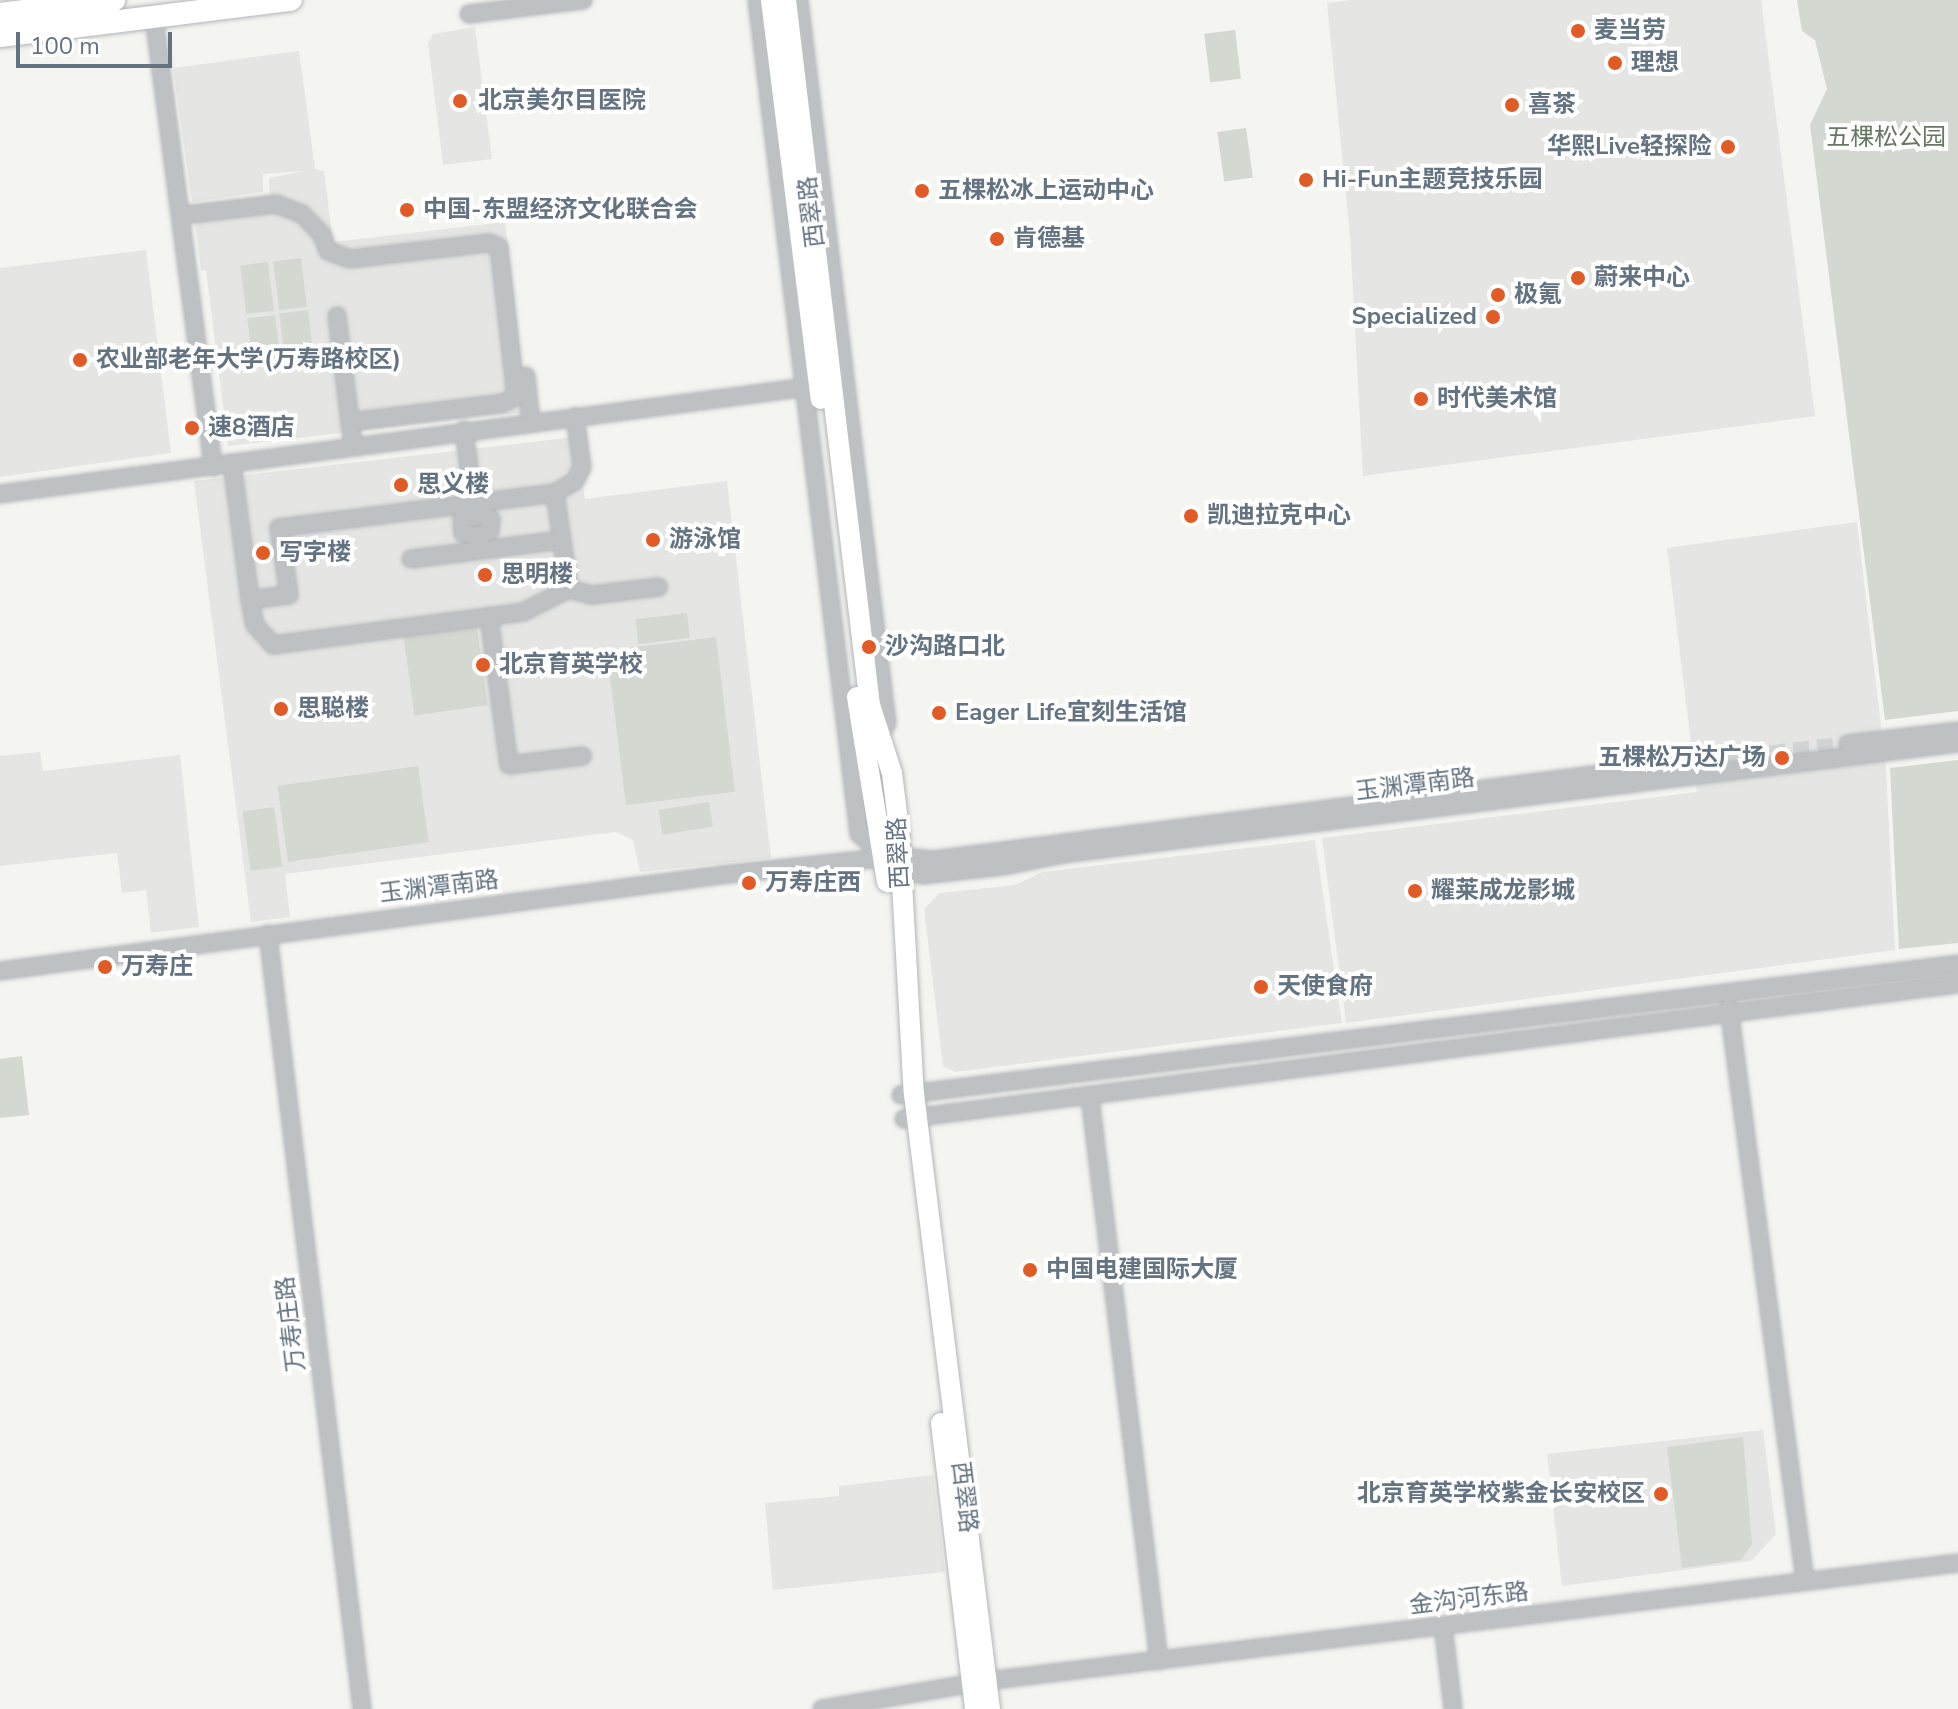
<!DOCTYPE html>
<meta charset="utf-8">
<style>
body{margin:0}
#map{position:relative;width:1958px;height:1709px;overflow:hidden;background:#f4f4f0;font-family:"Nunito Sans","Noto Sans SC",sans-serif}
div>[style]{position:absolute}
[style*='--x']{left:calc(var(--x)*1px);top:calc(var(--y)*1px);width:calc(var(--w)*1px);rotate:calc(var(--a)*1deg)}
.built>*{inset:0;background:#e5e6e4}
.green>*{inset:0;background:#d3d9d0;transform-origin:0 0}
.minor-tunnel>*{height:16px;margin-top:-8px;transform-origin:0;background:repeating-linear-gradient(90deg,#d0d4d4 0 16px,transparent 0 24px)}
.roads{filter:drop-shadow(0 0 2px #b2b6ba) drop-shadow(0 0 2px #b2b6ba)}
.minor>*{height:16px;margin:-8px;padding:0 8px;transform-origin:8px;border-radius:8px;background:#bdc1c4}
.major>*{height:20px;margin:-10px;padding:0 10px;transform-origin:10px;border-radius:10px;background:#fff}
.highway>*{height:22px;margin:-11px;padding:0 11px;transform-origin:11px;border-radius:11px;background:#fff}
.dots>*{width:22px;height:22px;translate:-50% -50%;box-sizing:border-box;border:4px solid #fff;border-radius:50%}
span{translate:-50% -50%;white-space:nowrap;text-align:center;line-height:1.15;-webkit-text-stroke:8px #fff;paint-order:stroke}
.poi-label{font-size:24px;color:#647381;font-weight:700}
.left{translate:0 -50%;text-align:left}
.right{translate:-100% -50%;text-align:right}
.park-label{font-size:24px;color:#667862}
.street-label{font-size:24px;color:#647381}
.scale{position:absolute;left:16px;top:32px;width:156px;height:36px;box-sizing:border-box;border:4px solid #647381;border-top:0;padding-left:10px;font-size:24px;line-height:28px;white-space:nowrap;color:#647381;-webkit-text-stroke:6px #fff;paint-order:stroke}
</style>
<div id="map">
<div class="built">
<i style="clip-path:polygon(1353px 0,1761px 0,1815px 416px,1363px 476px,1350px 236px,1327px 3px)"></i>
<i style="clip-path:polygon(475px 27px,492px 159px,443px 165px,428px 43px,433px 34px)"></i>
<i style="clip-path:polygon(299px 51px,315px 169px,324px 171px,333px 242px,505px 222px,527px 412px,228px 446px,206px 270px,201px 271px,193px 208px,270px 198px,269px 178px,305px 171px,263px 174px,263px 192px,192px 202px,173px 68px)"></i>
<i style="clip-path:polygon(146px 250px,171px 453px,0 477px,0 268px)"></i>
<i style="clip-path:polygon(575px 437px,585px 499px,727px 481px,771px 858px,640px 872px,633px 840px,616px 832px,285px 874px,290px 917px,251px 922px,194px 481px)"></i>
<i style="clip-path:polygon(1857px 522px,1886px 769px,1895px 950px,1346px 1023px,1322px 838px,1697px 792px,1667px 548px)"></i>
<i style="clip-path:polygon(40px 752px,43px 771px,180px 755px,199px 927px,151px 933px,146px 890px,122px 893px,117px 853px,0 866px,0 756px)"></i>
<i style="clip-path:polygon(1315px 840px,1342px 1023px,955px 1072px,943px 1066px,924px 909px,940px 893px,1015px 885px,1042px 872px)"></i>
<i style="clip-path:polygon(1763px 1430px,1776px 1534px,1751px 1561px,1562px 1586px,1547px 1454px)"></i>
<i style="clip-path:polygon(933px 1475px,945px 1572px,773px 1590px,765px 1503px,839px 1496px,839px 1486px)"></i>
</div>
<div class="green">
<i style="clip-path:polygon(1797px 0,1958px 0,1958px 711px,1885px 720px,1810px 125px,1827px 89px,1815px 40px,1802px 31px)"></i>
<i style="left:1235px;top:30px;width:49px;height:31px;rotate:83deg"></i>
<i style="left:1246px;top:128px;width:50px;height:29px;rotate:82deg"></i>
<i style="left:301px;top:258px;width:49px;height:28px;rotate:83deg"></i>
<i style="left:268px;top:262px;width:49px;height:28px;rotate:83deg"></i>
<i style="left:308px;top:310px;width:49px;height:29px;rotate:83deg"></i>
<i style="left:275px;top:315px;width:49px;height:28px;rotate:83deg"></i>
<i style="left:687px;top:613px;width:25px;height:52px;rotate:83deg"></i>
<i style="left:476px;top:621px;width:85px;height:74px;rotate:82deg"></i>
<i style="left:716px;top:637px;width:156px;height:110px;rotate:83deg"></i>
<i style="clip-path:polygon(1958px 760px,1958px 943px,1899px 949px,1890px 768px)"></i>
<i style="left:418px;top:766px;width:77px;height:142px;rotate:82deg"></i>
<i style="left:709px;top:802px;width:25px;height:51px;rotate:81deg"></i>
<i style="left:274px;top:807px;width:60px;height:32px;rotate:82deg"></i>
<i style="clip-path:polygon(22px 1056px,29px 1115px,0 1118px,0 1059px)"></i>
<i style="clip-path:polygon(1743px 1437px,1752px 1544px,1741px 1560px,1682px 1568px,1667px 1447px)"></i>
</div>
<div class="minor-tunnel">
<i style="--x:1722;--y:759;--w:120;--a:-6.7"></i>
</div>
<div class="roads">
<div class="minor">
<i style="--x:757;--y:0;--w:840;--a:83.03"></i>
<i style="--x:859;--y:834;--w:54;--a:40.5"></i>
<i style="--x:900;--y:869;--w:24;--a:15"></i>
<i style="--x:923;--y:875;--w:81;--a:-6.3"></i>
<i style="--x:1004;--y:866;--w:60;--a:-11.5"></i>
<i style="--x:1063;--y:854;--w:902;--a:-7.07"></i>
<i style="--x:799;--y:0;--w:728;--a:83.06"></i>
<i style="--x:887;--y:723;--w:16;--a:117"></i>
<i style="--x:469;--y:14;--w:115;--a:-7"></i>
<i style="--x:154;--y:17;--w:454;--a:82.5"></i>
<i style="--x:183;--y:215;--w:94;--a:-6.7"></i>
<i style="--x:276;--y:204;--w:28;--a:21"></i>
<i style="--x:302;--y:214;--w:29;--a:46"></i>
<i style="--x:322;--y:235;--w:17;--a:69"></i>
<i style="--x:328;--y:251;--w:23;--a:20"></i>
<i style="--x:350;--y:259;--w:140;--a:-6.6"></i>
<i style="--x:489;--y:243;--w:11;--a:22"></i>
<i style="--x:499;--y:247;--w:150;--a:83.5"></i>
<i style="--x:516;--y:396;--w:14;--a:150"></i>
<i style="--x:504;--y:403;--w:155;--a:173"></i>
<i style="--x:350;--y:422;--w:22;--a:82"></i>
<i style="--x:337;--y:316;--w:107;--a:83"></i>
<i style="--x:526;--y:376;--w:46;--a:83.8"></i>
<i style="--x:464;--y:430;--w:84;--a:82.5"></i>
<i style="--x:232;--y:463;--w:138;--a:82.5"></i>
<i style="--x:555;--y:493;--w:23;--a:-31"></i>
<i style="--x:575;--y:481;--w:16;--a:-63"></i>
<i style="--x:582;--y:467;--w:51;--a:-97.8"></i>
<i style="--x:0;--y:494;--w:822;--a:-7.55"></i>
<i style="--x:478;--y:536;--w:15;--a:-169"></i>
<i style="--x:463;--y:533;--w:14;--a:-94"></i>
<i style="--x:462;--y:519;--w:19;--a:-12"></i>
<i style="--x:481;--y:515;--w:11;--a:22"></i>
<i style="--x:491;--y:519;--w:12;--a:95"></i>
<i style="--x:490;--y:531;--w:13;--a:157"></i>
<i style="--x:478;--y:536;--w:14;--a:86"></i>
<i style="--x:411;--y:559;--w:152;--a:-7.2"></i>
<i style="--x:569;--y:589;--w:97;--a:-98.3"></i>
<i style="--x:555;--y:493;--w:278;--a:172.8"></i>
<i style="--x:279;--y:528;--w:68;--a:81.5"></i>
<i style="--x:289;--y:595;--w:39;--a:173"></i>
<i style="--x:250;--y:600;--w:25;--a:79"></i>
<i style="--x:255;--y:625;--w:27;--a:48"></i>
<i style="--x:273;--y:645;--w:252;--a:-7.5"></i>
<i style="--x:523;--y:612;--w:51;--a:-26.6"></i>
<i style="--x:569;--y:589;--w:24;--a:15"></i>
<i style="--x:592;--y:595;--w:67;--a:-6.8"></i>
<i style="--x:489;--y:616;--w:150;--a:82.4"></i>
<i style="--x:509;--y:765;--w:74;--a:-7"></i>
<i style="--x:1848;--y:744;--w:111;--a:-6.7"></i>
<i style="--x:268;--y:934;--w:781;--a:83.08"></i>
<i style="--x:0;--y:971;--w:727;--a:-7.58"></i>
<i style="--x:721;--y:875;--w:179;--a:-6.1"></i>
<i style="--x:899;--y:856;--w:33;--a:7"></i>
<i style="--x:932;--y:860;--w:759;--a:-7.34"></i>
<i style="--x:1729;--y:1008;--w:578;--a:82.44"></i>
<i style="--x:901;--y:1095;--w:1065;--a:-7.06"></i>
<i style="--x:1090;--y:1097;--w:568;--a:83.03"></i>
<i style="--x:904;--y:1119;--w:1063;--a:-7.3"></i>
<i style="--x:1443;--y:1626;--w:84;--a:83.1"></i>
<i style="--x:822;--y:1709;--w:166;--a:-9.7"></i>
<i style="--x:986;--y:1681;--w:979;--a:-6.92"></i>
</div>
<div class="major">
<i style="--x:771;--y:0;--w:402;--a:82.9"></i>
<i style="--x:786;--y:0;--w:710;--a:83.21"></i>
<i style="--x:870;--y:705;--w:71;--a:72.1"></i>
<i style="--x:892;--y:773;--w:56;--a:82.9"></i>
<i style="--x:899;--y:829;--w:265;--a:86.8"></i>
<i style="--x:914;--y:1094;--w:620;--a:82.96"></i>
<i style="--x:857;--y:697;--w:187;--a:80.8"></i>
<i style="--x:941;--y:1423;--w:288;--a:83.2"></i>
</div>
<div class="highway">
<i style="--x:0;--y:14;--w:115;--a:-7"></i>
<i style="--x:0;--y:36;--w:293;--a:-7.1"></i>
</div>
</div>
<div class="dots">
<i style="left:1578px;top:31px;background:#e05b25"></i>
<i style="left:1615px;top:63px;background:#e05b25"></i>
<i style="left:460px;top:101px;background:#e05b25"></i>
<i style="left:1512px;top:105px;background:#e05b25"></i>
<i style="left:1728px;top:147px;background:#e05b25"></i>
<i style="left:1306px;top:180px;background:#e05b25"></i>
<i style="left:922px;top:191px;background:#e05b25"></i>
<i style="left:407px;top:210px;background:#e05b25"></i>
<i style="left:997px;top:239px;background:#e05b25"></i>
<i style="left:1578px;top:278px;background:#e05b25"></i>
<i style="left:1498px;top:295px;background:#e05b25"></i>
<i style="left:1493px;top:317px;background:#e05b25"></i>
<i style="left:80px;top:360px;background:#e05b25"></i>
<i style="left:1421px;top:399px;background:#e05b25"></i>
<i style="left:192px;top:428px;background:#e05b25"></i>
<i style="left:401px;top:485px;background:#e05b25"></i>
<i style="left:1191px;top:516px;background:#e05b25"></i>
<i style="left:653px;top:540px;background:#e05b25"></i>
<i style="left:263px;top:553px;background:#e05b25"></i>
<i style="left:485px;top:575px;background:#e05b25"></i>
<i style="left:869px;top:647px;background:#e05b25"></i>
<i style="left:483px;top:665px;background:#e05b25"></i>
<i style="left:281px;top:709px;background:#e05b25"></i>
<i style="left:939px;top:713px;background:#e05b25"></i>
<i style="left:1782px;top:758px;background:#e05b25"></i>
<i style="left:749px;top:883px;background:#e05b25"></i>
<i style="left:1415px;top:891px;background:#e05b25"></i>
<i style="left:105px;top:967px;background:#e05b25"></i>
<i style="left:1261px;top:987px;background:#e05b25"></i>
<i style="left:1030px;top:1270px;background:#e05b25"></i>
<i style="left:1661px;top:1494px;background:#e05b25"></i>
</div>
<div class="poi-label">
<span class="left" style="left:1594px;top:31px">麦当劳</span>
<span class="left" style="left:1631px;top:63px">理想</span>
<span class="left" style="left:478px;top:101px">北京美尔目医院</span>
<span class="left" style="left:1528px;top:105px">喜茶</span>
<span class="right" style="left:1712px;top:147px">华熙Live轻探险</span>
<span class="left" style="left:1322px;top:180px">Hi-Fun主题竞技乐园</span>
<span class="left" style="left:938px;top:191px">五棵松冰上运动中心</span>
<span class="left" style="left:423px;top:210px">中国-东盟经济文化联合会</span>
<span class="left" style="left:1013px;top:239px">肯德基</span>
<span class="left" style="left:1594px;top:278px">蔚来中心</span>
<span class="left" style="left:1514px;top:295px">极氪</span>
<span class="right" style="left:1477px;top:317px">Specialized</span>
<span class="left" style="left:96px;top:360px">农业部老年大学(万寿路校区)</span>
<span class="left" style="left:1437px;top:399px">时代美术馆</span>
<span class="left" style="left:208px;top:428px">速8酒店</span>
<span class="left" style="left:417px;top:485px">思义楼</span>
<span class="left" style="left:1207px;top:516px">凯迪拉克中心</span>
<span class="left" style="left:669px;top:540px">游泳馆</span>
<span class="left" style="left:279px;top:553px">写字楼</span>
<span class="left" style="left:501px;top:575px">思明楼</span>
<span class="left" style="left:885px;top:647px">沙沟路口北</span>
<span class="left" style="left:499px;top:665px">北京育英学校</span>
<span class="left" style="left:297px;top:709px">思聪楼</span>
<span class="left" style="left:955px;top:713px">Eager Life宜刻生活馆</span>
<span class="right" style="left:1766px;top:758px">五棵松万达广场</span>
<span class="left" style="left:765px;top:883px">万寿庄西</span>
<span class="left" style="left:1431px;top:891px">耀莱成龙影城</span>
<span class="left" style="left:121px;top:967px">万寿庄</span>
<span class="left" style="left:1277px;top:987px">天使食府</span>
<span class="left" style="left:1046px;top:1270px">中国电建国际大厦</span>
<span class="right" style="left:1645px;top:1494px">北京育英学校紫金长安校区</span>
</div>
<div class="park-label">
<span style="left:1886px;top:138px">五棵松公园</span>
</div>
<div class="street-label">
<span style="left:812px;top:212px;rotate:-97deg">西翠路</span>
<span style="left:1415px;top:785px;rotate:-7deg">玉渊潭南路</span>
<span style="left:899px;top:853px;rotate:-93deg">西翠路</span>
<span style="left:439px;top:887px;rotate:-7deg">玉渊潭南路</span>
<span style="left:291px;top:1324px;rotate:-97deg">万寿庄路</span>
<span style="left:964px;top:1497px;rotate:83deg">西翠路</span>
<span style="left:1469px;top:1599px;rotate:-7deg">金沟河东路</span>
</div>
<div class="scale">100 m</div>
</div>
